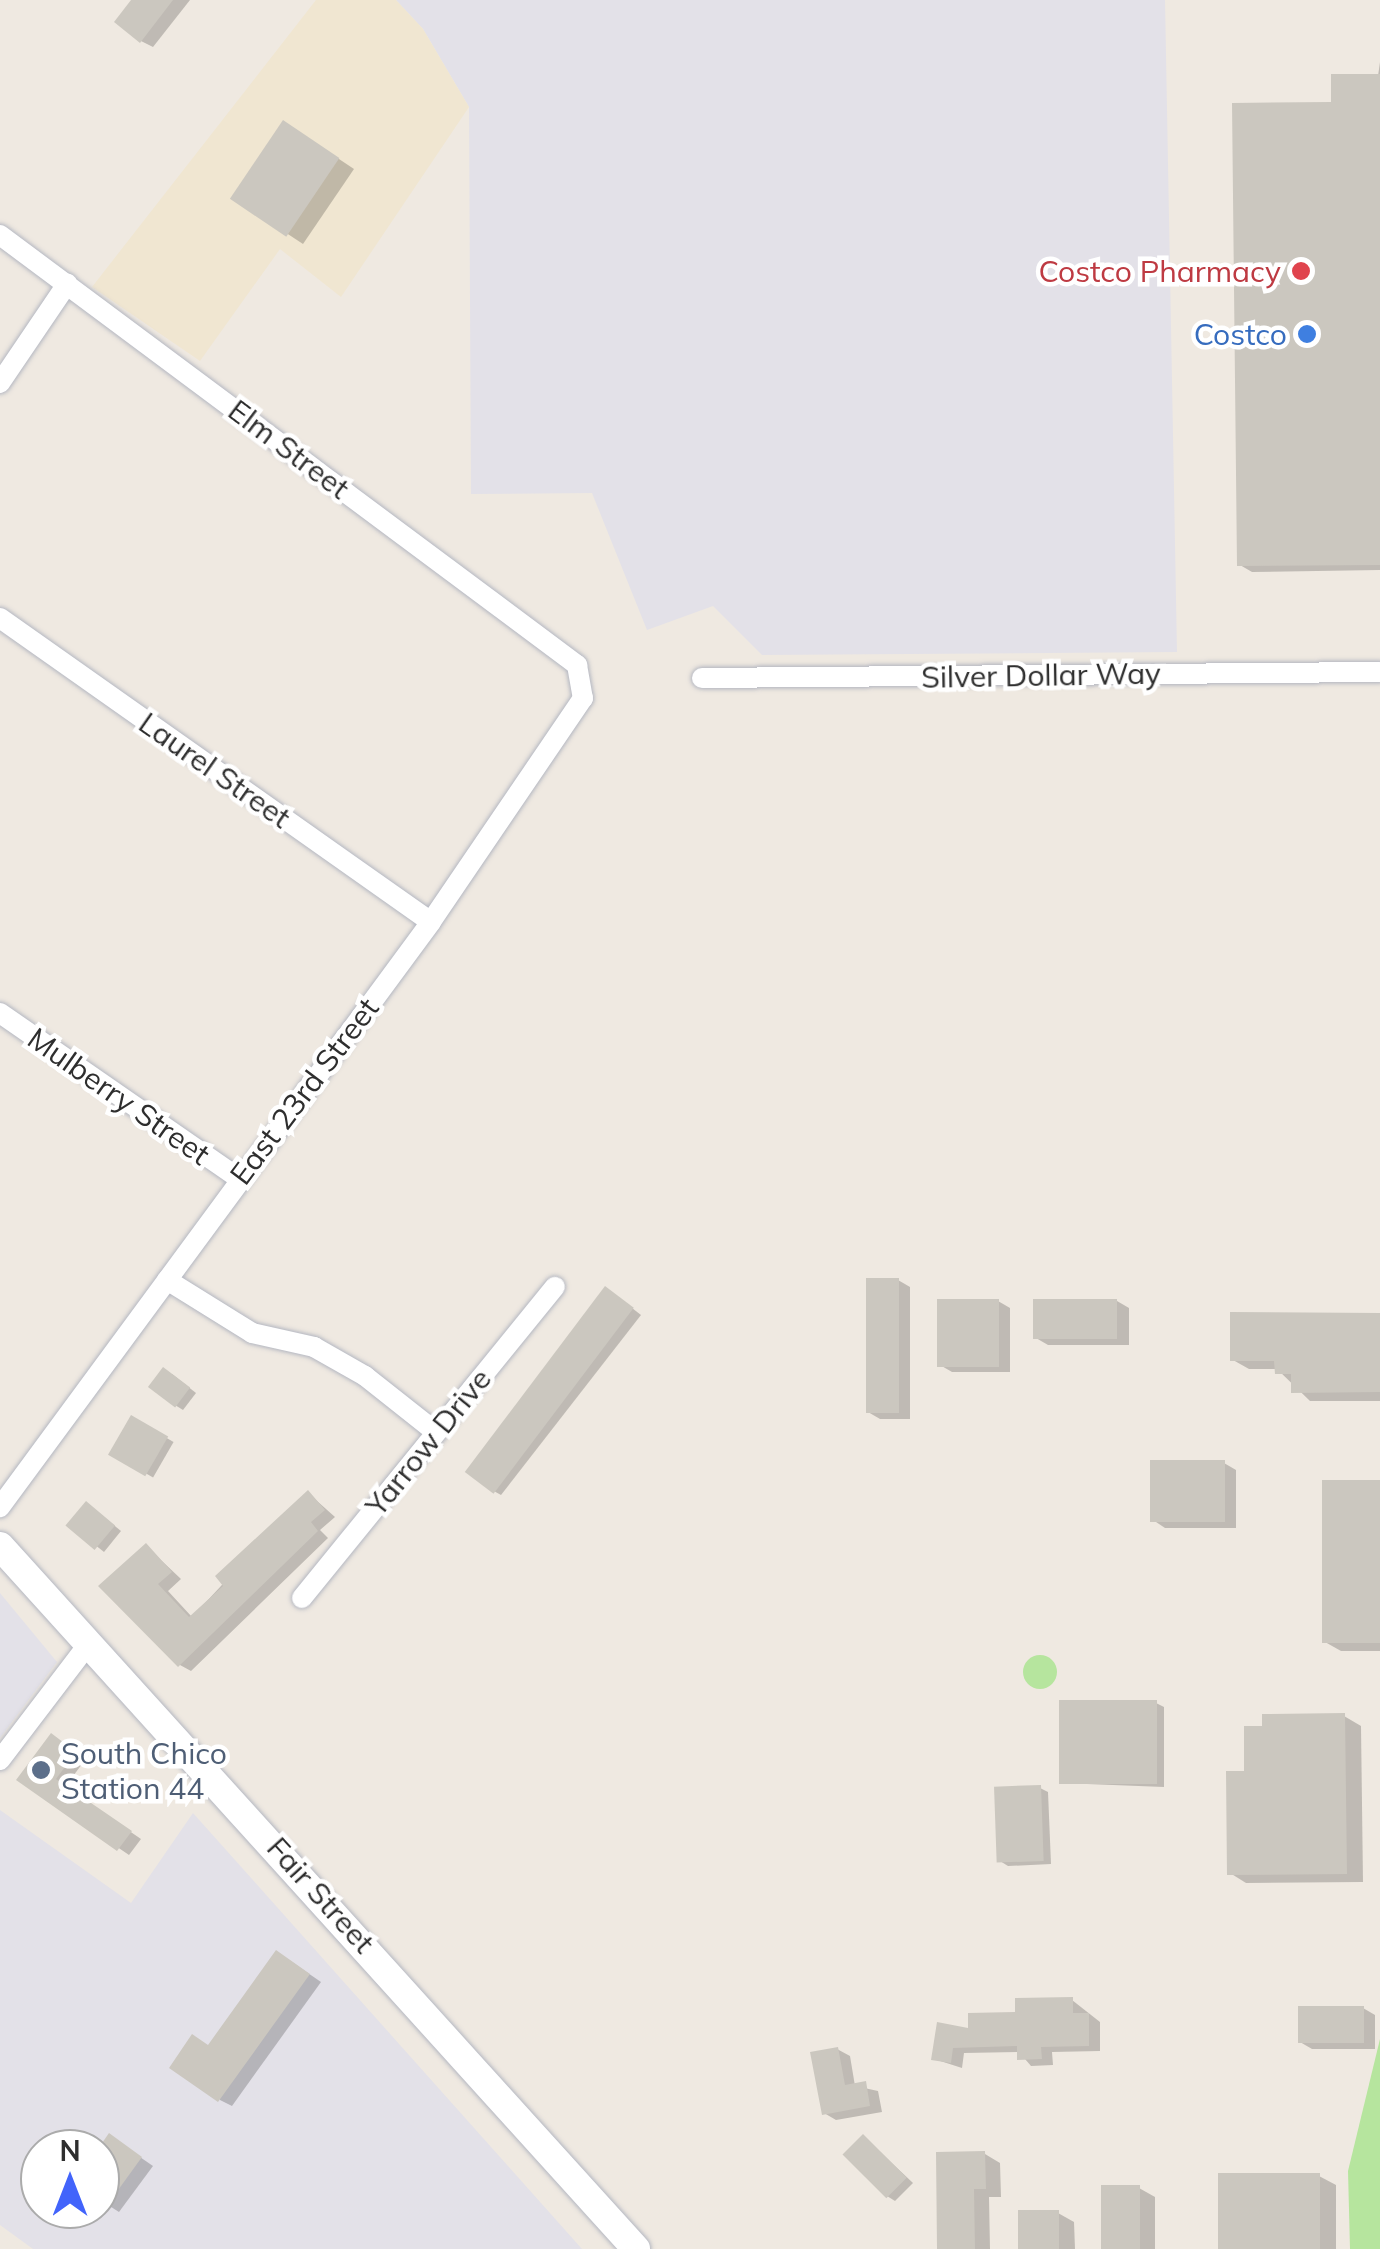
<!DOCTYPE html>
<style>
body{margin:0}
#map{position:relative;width:1380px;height:2249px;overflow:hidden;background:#efe9e1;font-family:Mulish,sans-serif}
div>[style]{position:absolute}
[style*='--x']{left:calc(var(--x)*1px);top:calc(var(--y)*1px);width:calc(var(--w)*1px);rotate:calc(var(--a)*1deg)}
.industrial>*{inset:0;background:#e3e1e8}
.education>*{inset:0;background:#f0e6d1}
.green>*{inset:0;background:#b6e59e}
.round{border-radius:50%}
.shadow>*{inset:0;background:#0003;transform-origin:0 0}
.building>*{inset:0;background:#cbc7bf;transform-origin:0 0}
.roads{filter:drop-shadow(0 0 2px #b4b7c1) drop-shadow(0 0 2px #b4b7c1)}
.street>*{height:20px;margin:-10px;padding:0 10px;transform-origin:10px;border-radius:10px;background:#fff}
.secondary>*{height:28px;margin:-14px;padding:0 14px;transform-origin:14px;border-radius:14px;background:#fff}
.dots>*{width:28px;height:28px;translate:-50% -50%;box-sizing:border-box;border:5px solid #fff;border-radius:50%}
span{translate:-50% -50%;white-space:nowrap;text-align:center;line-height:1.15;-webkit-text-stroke:9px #fff;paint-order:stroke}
.health-label{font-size:30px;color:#be3a42}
.right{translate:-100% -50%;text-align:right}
.shop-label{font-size:30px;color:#366cbe}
.street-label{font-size:30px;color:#2e2e2e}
.service-label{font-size:30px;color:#4e5e75}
.left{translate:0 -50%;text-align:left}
.north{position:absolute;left:20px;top:2129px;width:100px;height:100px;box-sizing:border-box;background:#fff;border:2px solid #ababab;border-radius:50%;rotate:0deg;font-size:28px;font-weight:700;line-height:40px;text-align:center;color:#2e2e2e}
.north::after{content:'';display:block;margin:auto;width:35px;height:45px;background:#4264fb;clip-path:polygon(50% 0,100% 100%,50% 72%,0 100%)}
</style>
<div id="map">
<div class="industrial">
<i style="clip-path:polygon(396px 0,1165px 0,1177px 652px,762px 655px,713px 606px,647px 630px,592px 493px,471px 494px,469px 107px,423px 29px)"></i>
<i style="clip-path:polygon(0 1593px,57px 1662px,0 1738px)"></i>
<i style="clip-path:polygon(evenodd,0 1810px,131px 1903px,193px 1813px,582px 2249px,33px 2249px,0 2225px,0 1810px,40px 2149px,100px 2149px,100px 2209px,40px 2209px,40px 2149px)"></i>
</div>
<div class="education">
<i style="clip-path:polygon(316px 0,396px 0,423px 29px,469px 107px,341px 297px,280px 249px,200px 361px,92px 287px)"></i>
</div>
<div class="green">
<i class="round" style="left:1023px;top:1655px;width:34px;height:34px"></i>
<i style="clip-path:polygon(1380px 2039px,1380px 2249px,1350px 2249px,1348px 2171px)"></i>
</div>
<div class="shadow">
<i style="clip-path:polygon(134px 0,190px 0,153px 47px,141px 41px)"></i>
<i style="clip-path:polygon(1380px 62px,1380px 570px,1252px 572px,1240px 565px,1334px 104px,1378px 76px)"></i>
<i style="clip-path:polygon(300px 133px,354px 169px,303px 244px,233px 198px)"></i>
<i style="clip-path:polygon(898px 1280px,910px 1287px,910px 1419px,880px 1419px,868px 1412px)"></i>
<i style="clip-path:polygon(614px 1294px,641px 1315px,501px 1495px,492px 1490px)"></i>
<i style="clip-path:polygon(998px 1301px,1010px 1308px,1010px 1372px,952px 1372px,940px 1365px)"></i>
<i style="clip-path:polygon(1117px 1301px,1129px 1308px,1129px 1345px,1048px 1345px,1036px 1338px)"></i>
<i style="clip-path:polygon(1380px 1315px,1380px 1401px,1310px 1401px,1277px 1369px,1249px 1369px,1233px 1360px)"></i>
<i style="clip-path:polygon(172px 1374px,196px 1393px,183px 1410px,175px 1405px)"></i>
<i style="left:132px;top:1418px;width:48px;height:41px;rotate:30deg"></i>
<i style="clip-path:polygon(1224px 1463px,1236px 1470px,1236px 1528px,1165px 1528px,1153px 1520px)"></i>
<i style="clip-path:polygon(1380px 1482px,1380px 1651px,1341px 1651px,1325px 1642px)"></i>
<i style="clip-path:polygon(308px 1493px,335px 1517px,320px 1530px,328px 1538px,191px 1671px,180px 1665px,146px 1546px,181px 1579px,168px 1591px,192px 1617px)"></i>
<i style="clip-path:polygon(94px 1509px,121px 1531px,104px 1552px,70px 1525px)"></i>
<i style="clip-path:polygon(1156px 1703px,1164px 1707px,1164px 1787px,1061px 1783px)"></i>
<i style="clip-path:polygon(1344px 1716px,1361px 1726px,1363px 1882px,1246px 1883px,1230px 1873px,1247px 1773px)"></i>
<i style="clip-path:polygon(62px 1743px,85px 1760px,65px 1787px,141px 1839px,129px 1855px,19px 1780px)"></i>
<i style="clip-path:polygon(1040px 1788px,1048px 1792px,1051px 1864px,1008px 1866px,1000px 1861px)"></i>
<i style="clip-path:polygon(289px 1960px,321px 1982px,232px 2106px,220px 2100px,209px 2048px)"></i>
<i style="clip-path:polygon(1072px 2000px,1100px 2022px,1100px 2051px,1052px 2052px,1053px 2065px,1031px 2066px,1019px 2052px,964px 2053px,962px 2068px,934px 2059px,971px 2031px)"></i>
<i style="clip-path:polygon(1363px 2008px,1375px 2015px,1375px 2049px,1312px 2049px,1300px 2042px)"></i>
<i style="clip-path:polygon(837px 2049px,850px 2056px,855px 2086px,878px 2091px,882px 2112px,836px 2120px,824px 2113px)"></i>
<i style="clip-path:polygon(864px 2137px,913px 2183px,895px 2201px,887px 2196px)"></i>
<i style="clip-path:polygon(121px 2144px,153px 2166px,119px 2212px,100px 2200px,100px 2150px)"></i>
<i style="clip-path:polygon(985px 2154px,1000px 2163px,1001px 2197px,989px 2197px,990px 2249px,939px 2249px)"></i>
<i style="clip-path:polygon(1319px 2176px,1336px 2185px,1336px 2249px,1221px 2249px)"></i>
<i style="clip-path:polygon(1139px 2188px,1155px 2197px,1155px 2249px,1104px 2249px)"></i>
<i style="clip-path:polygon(1058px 2213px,1074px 2222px,1075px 2249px,1020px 2249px)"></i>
</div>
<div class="building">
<i style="clip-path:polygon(131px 0,173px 0,140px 43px,114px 22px)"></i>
<i style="clip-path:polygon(1331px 74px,1380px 74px,1380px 565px,1237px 566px,1232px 103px,1331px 102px)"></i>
<i style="left:283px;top:120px;width:68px;height:95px;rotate:34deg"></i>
<i style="left:866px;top:1278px;width:33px;height:135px"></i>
<i style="left:605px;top:1286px;width:36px;height:233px;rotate:37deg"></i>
<i style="left:937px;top:1299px;width:62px;height:68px"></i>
<i style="left:1033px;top:1299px;width:84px;height:40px"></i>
<i style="clip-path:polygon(1230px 1312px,1380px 1313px,1380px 1392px,1291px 1393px,1291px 1374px,1275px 1374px,1274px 1361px,1230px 1361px)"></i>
<i style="left:163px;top:1367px;width:34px;height:25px;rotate:37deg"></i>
<i style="left:131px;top:1415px;width:43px;height:46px;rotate:30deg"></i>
<i style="left:1150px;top:1460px;width:75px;height:62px"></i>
<i style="left:1322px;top:1480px;width:58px;height:163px"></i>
<i style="clip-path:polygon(308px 1490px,325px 1510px,311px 1522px,318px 1531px,178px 1667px,98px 1586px,146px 1543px,172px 1572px,158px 1584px,189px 1617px,223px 1586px,215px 1576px)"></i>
<i style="left:86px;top:1501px;width:38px;height:32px;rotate:40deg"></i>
<i style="left:1059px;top:1700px;width:98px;height:84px"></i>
<i style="clip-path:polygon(1345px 1713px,1347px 1874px,1227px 1875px,1226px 1771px,1244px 1771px,1244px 1726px,1262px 1726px,1262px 1714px)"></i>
<i style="clip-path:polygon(51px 1733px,76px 1752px,56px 1779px,132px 1831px,117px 1851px,16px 1780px)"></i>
<i style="left:1041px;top:1785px;width:76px;height:47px;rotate:88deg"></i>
<i style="clip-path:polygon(276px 1950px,310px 1974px,218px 2102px,169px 2068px,192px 2034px,208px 2045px)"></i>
<i style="clip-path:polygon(1073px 1997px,1073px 2013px,1089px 2013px,1089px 2046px,1041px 2047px,1042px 2059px,1017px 2060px,1017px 2046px,953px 2048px,951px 2063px,931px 2060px,937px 2022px,968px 2028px,968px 2013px,1015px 2012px,1015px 1998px)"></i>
<i style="left:1298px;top:2006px;width:66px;height:37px"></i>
<i style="clip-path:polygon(838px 2047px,845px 2085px,866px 2081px,870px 2106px,822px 2115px,810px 2052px)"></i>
<i style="clip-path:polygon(109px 2133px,142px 2157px,100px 2215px,100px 2146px)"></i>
<i style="left:863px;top:2134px;width:62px;height:29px;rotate:45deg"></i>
<i style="clip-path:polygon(985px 2151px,986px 2189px,974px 2189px,975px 2249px,937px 2249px,936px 2152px)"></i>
<i style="left:1320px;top:2173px;width:76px;height:102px;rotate:90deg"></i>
<i style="left:1140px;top:2185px;width:64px;height:39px;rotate:90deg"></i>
<i style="left:1018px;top:2210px;width:41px;height:39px"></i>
</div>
<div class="roads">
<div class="street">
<i style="--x:0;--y:235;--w:720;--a:36.69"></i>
<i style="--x:577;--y:665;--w:34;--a:80"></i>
<i style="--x:583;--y:698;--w:271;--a:124.2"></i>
<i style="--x:431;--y:922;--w:727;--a:126.38"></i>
<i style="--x:0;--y:383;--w:120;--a:-55.9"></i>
<i style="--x:0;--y:618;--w:527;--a:35.2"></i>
<i style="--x:702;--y:678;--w:678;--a:-0.51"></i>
<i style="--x:0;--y:1013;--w:290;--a:34.7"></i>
<i style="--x:167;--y:1280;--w:100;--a:31.9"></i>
<i style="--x:252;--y:1333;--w:64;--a:12.7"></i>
<i style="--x:314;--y:1347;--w:59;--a:29.6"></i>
<i style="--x:365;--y:1376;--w:90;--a:38.3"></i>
<i style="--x:302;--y:1598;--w:401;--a:-50.9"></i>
<i style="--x:0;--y:1760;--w:148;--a:-52.7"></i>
</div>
<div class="secondary">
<i style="--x:0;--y:1546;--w:948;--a:47.86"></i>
</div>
</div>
<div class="dots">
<i style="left:1301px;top:271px;background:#e0444e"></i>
<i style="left:1307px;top:334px;background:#3f7fe0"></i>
<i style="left:41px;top:1770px;background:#5c6f8a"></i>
</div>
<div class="health-label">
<span class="right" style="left:1281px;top:271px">Costco Pharmacy</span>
</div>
<div class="shop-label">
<span class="right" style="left:1287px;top:334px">Costco</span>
</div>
<div class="street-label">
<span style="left:289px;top:449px;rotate:37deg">Elm Street</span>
<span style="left:1041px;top:675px;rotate:-1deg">Silver Dollar Way</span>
<span style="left:215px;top:770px;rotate:35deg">Laurel Street</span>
<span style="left:304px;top:1091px;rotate:-53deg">East 23rd Street</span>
<span style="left:119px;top:1096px;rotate:35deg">Mulberry Street</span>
<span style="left:428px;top:1442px;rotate:-51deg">Yarrow Drive</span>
<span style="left:321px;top:1895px;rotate:48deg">Fair Street</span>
</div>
<div class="service-label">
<span class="left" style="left:61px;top:1770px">South Chico<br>Station 44</span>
</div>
<div class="north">N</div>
</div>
